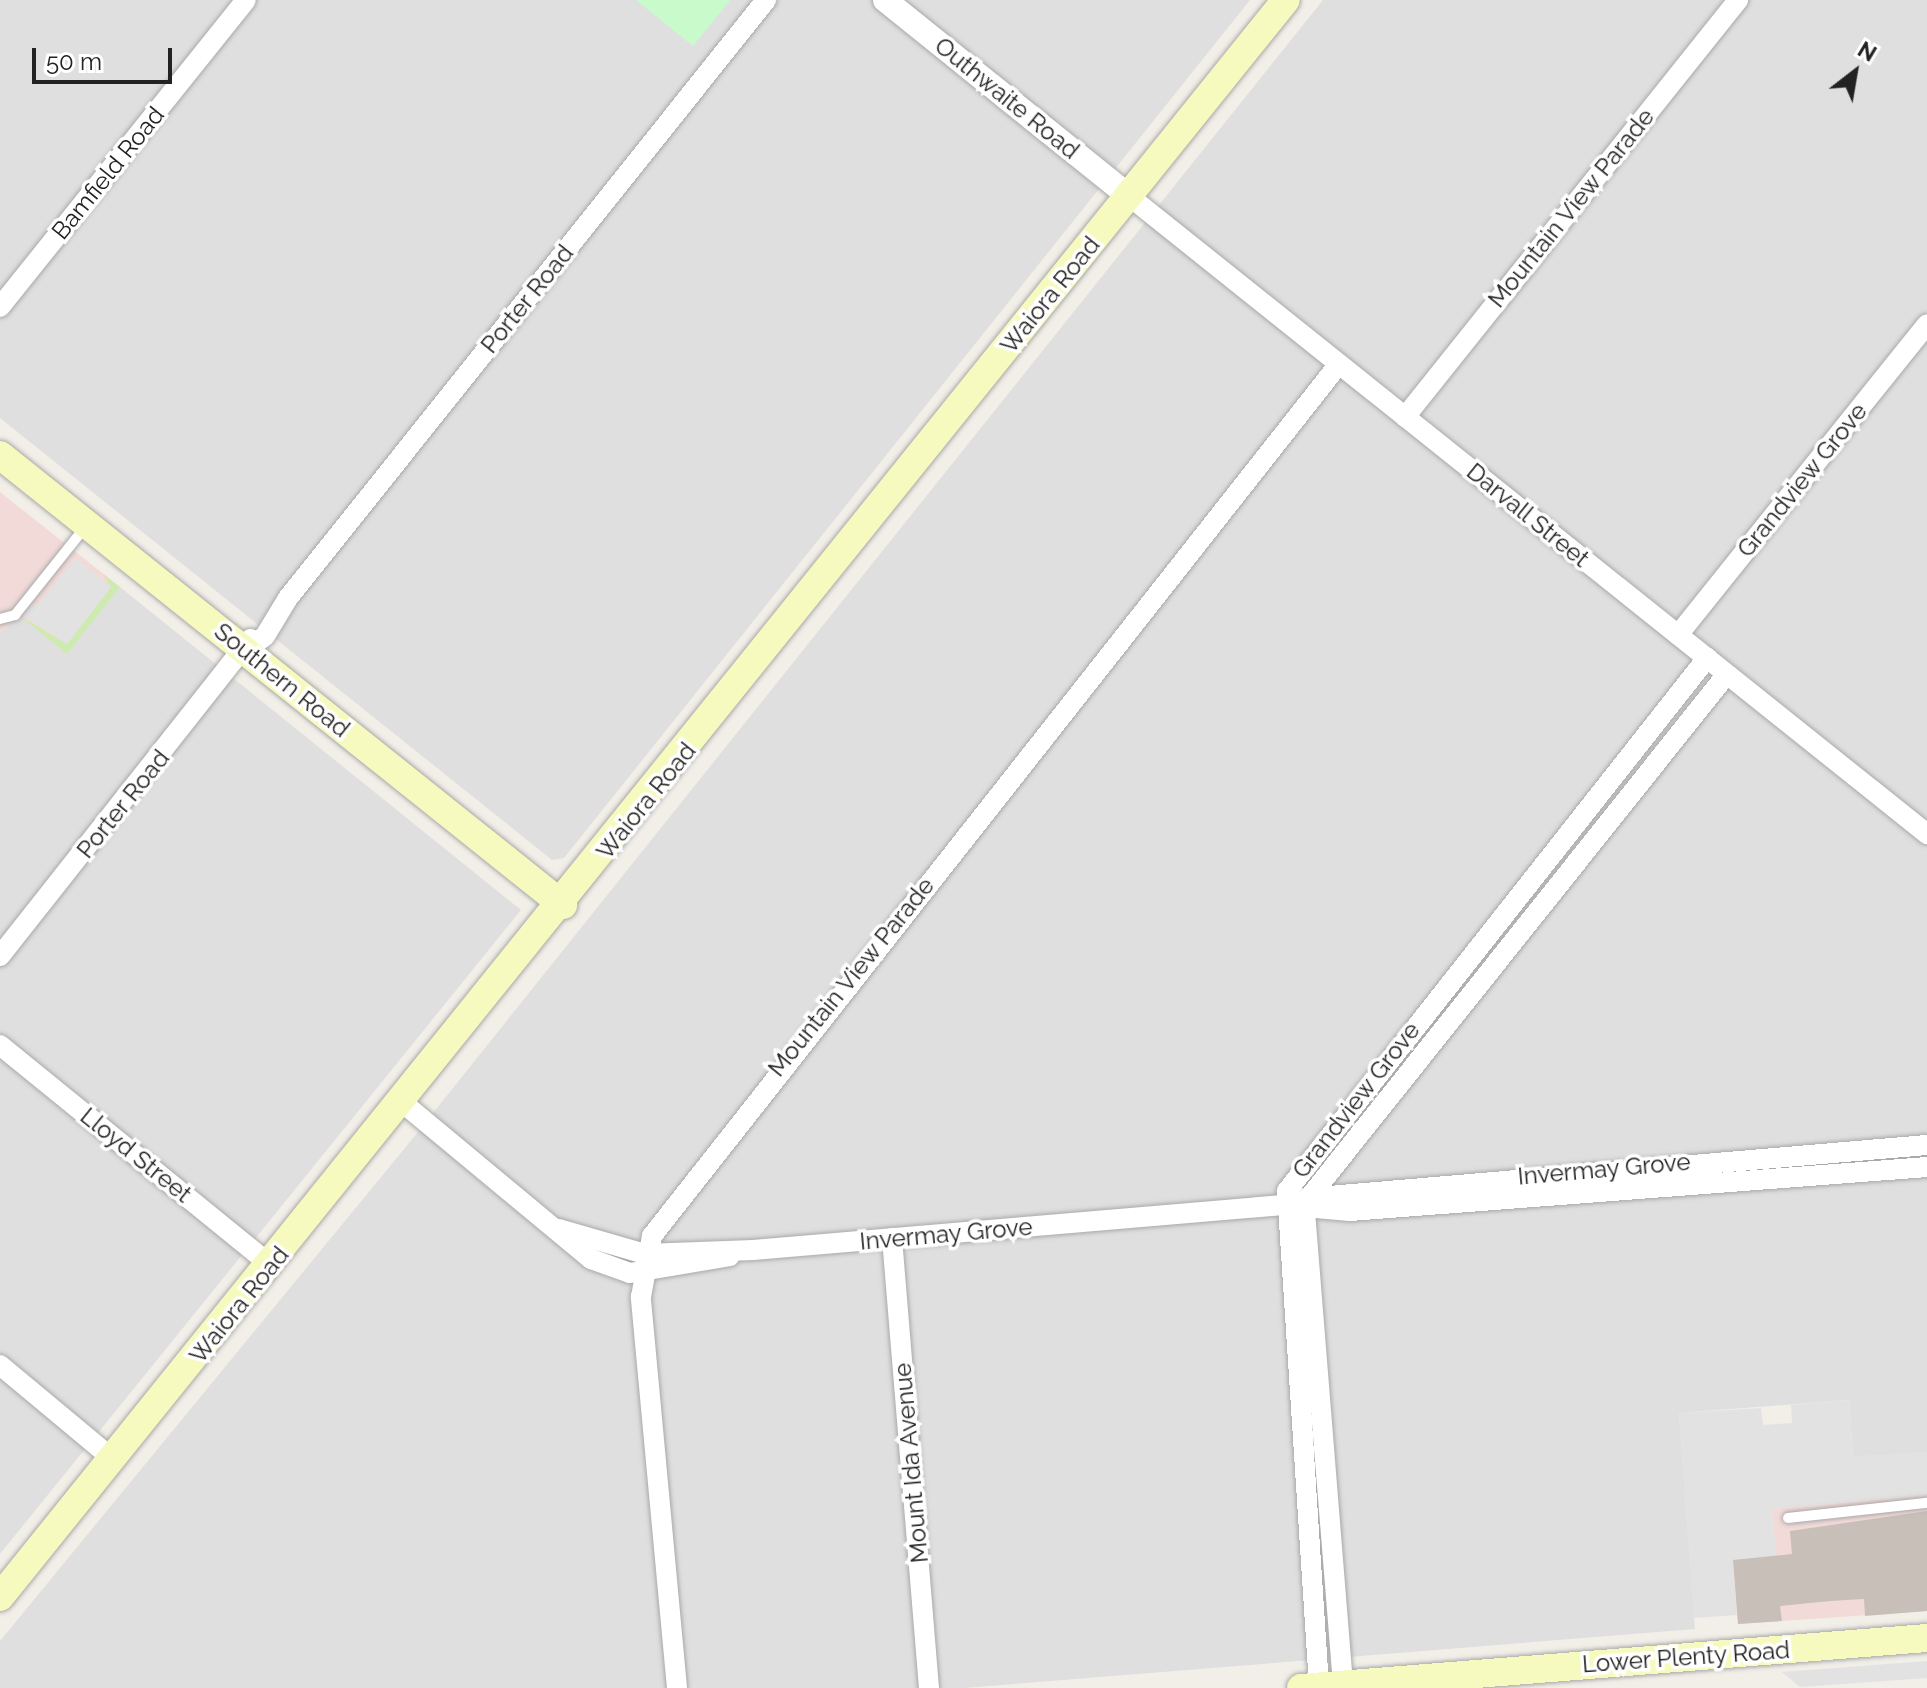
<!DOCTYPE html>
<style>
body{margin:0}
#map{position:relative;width:1927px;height:1688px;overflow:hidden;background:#f2efe9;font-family:Raleway,sans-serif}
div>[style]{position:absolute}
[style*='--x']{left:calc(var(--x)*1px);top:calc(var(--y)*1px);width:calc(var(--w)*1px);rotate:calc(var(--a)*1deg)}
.residential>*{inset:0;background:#e0dfdf}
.commercial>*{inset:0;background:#f2dad9}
.grass>*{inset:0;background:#cdebb0}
.park>*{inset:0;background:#c8facc}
.parking>*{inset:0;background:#e2e2e2}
.building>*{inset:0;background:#c7bfb8}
.roads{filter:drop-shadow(0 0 2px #a9a9a9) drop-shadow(0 0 2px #a9a9a9)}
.service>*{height:10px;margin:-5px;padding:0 5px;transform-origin:5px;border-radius:5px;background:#fff}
.minor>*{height:20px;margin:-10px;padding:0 10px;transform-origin:10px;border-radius:10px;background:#fff}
.tertiary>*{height:24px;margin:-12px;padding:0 12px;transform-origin:12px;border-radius:12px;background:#fff}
.secondary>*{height:28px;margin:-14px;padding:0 14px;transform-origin:14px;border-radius:14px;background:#f7fabf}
span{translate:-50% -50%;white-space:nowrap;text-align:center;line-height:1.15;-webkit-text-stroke:7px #fff;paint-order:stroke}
.street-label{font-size:24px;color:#222}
.north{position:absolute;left:1815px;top:32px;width:80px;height:80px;-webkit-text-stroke:6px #fff;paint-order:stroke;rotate:31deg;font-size:22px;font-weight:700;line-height:32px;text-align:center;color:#222}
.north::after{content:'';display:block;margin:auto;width:28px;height:36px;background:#222;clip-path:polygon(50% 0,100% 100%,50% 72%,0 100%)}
.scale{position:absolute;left:32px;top:48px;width:140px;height:36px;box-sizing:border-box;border:4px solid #222;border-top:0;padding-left:10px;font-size:24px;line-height:28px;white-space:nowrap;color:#222;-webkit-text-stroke:6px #fff;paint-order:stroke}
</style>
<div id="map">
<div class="residential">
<i style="clip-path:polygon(0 0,1250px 0,564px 858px,552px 860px,0 418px)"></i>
<i style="clip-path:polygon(1323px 0,1927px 0,1927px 1452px,1853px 1457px,1849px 1400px,1679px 1413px,1695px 1629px,964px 1688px,0 1688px,0 1641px,409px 1143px)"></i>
<i style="clip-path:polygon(120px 587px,521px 910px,0 1554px,0 633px,20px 616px,67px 653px)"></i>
</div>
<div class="commercial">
<i style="clip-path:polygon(0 492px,120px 587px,67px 654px,20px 616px,0 633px)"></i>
<i style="clip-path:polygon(1927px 1495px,1927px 1611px,1738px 1624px,1733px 1560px,1776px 1557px,1772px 1509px)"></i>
</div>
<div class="grass">
<i style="clip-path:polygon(103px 574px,120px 587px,67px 654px,20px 616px,67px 644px,111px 587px)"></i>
</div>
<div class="park">
<i style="clip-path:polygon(636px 0,730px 0,693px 46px)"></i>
</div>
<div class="parking">
<i style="clip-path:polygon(75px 558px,111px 587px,67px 644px,22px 614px,31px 602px,37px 606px)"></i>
<i style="clip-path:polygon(1849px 1400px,1853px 1456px,1927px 1452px,1927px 1495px,1772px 1509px,1776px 1557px,1733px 1561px,1737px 1615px,1694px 1618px,1679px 1413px,1761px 1408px,1763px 1425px,1792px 1423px,1791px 1405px)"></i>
<i style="clip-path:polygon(1927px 1661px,1927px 1678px,1800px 1687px,1782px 1672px)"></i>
</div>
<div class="building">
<i style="clip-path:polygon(1927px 1511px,1927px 1611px,1865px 1616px,1864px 1599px,1830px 1601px,1780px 1606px,1782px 1621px,1738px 1624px,1733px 1560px,1792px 1554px,1790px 1531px)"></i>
</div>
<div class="roads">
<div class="service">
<i style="--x:0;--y:619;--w:16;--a:-15"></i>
<i style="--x:15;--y:615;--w:114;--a:-51.4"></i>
<i style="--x:1788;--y:1518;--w:140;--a:-6.2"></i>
</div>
<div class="minor">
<i style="--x:1129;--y:196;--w:1022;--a:38.64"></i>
<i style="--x:0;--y:307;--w:393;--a:-51.3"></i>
<i style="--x:1405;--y:417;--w:534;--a:-51.39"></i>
<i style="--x:1678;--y:635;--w:398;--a:-51.3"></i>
<i style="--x:245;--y:651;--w:25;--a:-37"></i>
<i style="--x:265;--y:636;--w:44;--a:-58.8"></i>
<i style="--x:288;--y:598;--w:766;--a:-51.36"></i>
<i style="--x:0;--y:956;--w:404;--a:-51.7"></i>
<i style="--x:0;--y:1045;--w:349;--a:39.1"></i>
<i style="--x:403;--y:1103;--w:244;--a:39.7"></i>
<i style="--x:591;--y:1259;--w:41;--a:19.7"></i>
<i style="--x:630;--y:1273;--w:101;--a:-9.6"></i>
<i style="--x:1306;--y:1198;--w:623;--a:-4.88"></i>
<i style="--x:559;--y:1229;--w:90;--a:16.2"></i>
<i style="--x:645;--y:1254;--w:108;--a:-2.1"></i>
<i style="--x:753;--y:1250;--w:532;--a:-4.85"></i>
<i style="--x:1283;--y:1205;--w:67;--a:5.1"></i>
<i style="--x:1350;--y:1211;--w:579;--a:-4.36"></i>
<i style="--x:892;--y:1238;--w:452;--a:85.3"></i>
<i style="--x:0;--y:1365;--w:147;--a:39.8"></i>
<i style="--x:1343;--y:1684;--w:482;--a:-94.6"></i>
<i style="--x:1304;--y:1204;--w:678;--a:-51.41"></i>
<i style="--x:1319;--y:1686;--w:496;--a:-93.7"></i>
<i style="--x:1287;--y:1191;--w:679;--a:-51.76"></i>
<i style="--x:677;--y:1688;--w:393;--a:-95.3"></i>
<i style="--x:641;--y:1297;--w:62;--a:-79.8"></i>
<i style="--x:652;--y:1236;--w:1110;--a:-51.77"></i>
</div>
<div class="tertiary">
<i style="--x:885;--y:0;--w:313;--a:38.8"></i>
</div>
<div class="secondary">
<i style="--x:0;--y:455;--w:721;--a:38.63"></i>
<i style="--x:0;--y:1597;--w:2050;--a:-51.16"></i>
<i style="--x:1301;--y:1688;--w:628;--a:-4.57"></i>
</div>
</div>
<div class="street-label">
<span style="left:1007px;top:98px;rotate:39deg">Outhwaite Road</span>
<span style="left:108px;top:173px;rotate:-51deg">Bamfield Road</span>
<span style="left:1571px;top:208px;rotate:-51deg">Mountain View Parade</span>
<span style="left:1050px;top:295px;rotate:-51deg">Waiora Road</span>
<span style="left:527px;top:299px;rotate:-51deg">Porter Road</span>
<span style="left:1802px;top:480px;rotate:-51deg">Grandview Grove</span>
<span style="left:1528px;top:515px;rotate:39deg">Darvall Street</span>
<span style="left:282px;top:680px;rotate:39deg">Southern Road</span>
<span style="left:646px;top:801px;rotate:-51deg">Waiora Road</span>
<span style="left:123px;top:804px;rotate:-51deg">Porter Road</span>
<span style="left:851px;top:977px;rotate:-51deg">Mountain View Parade</span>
<span style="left:1356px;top:1100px;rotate:-52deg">Grandview Grove</span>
<span style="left:136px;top:1155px;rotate:39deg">Lloyd Street</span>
<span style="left:1604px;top:1169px;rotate:-5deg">Invermay Grove</span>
<span style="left:946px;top:1234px;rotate:-5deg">Invermay Grove</span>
<span style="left:239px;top:1305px;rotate:-51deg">Waiora Road</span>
<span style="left:911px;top:1463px;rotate:-95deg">Mount Ida Avenue</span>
<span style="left:1686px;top:1657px;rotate:-4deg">Lower Plenty Road</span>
</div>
<div class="north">N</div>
<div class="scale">50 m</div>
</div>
